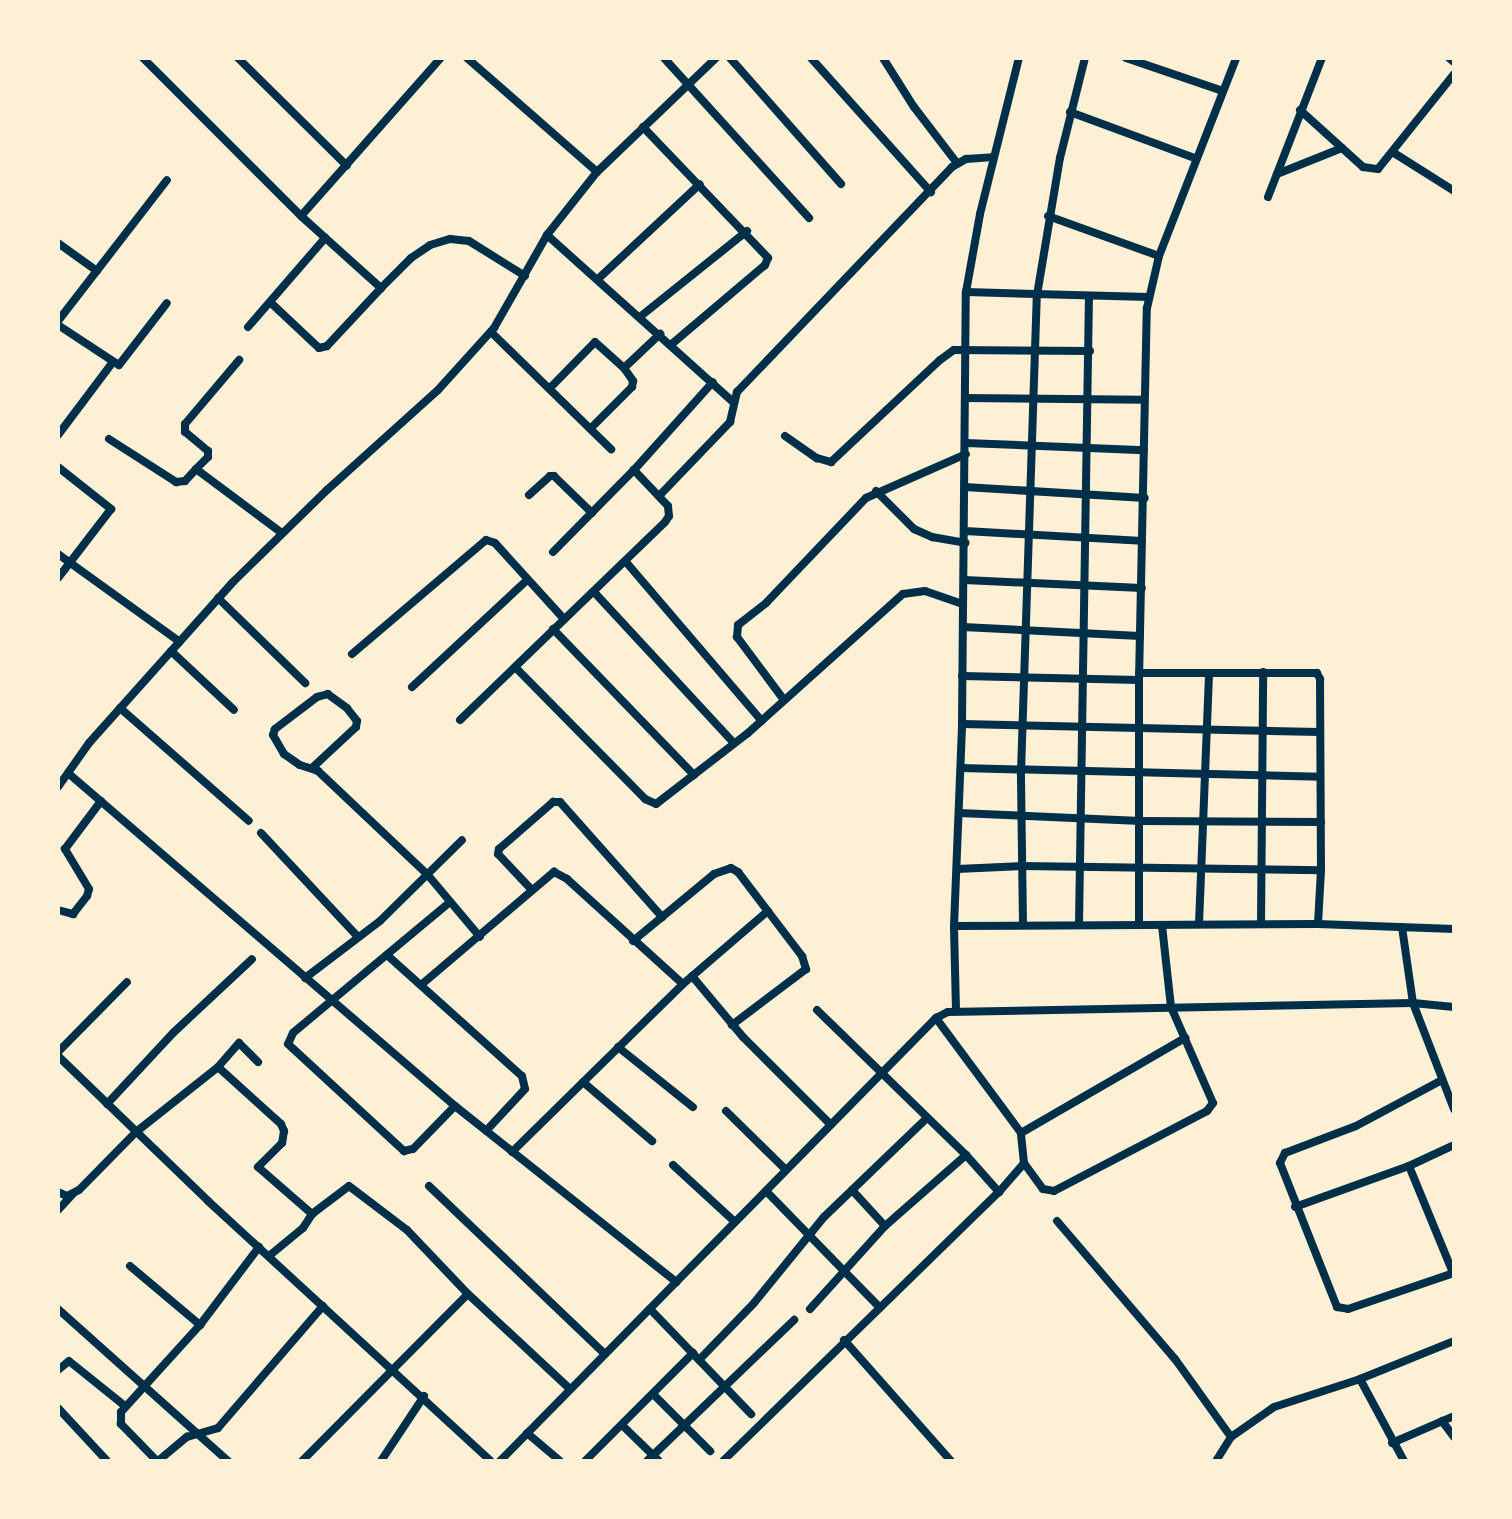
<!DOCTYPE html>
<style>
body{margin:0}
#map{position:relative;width:1512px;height:1519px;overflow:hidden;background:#fdf0d5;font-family:"Public Sans",sans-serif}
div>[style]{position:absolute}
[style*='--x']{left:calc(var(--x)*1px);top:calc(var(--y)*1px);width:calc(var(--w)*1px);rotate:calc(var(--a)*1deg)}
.minor>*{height:8px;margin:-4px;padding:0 4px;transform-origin:4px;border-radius:4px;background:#003049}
span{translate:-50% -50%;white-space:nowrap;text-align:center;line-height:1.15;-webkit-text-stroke:6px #fdf0d5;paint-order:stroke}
.frame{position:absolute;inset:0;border:60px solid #fdf0d5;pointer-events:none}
</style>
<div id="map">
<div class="minor">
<i style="--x:143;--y:58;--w:223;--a:45"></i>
<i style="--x:301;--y:216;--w:108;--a:42"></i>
<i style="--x:381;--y:288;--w:42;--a:-45"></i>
<i style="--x:411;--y:258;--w:23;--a:-34"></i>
<i style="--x:430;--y:245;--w:21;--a:-17"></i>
<i style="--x:450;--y:239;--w:19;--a:6"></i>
<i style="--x:469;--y:241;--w:66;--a:32"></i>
<i style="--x:238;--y:58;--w:153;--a:44.7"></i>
<i style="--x:467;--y:58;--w:173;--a:41.2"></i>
<i style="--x:664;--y:58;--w:216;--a:47.8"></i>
<i style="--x:730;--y:58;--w:168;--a:48.6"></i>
<i style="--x:811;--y:58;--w:180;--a:48.2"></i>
<i style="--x:883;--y:58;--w:58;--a:57.7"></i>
<i style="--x:914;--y:107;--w:71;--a:52.5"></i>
<i style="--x:1126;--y:58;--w:102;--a:18.8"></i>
<i style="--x:1449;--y:58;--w:6;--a:39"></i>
<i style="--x:1300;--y:110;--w:85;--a:42.1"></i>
<i style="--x:1363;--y:167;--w:15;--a:8"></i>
<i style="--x:1378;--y:169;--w:122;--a:-51.3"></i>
<i style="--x:1070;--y:112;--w:135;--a:20.3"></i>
<i style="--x:643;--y:127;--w:181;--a:46.3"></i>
<i style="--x:768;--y:258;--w:8;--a:113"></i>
<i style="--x:765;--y:265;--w:122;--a:139.7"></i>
<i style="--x:1394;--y:153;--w:71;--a:32.3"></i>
<i style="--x:1277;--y:174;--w:70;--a:-21.8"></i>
<i style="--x:1268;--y:197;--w:149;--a:-68.8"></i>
<i style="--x:301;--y:216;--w:211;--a:-48.5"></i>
<i style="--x:1048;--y:216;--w:118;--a:19.8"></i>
<i style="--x:547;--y:235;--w:250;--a:41.9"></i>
<i style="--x:58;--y:243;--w:48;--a:35.7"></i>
<i style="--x:598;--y:279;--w:139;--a:-43"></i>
<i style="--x:966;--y:292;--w:183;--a:1.6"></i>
<i style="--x:270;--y:302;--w:67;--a:43.2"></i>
<i style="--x:319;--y:348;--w:8;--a:-14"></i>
<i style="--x:327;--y:346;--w:79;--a:-47"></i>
<i style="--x:641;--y:316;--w:136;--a:-38.7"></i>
<i style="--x:58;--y:321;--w:178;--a:-52.3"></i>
<i style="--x:58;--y:325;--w:73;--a:33.3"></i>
<i style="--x:119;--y:365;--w:78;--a:-52.3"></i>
<i style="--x:248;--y:327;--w:118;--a:-49.1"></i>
<i style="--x:491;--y:332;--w:168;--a:44.3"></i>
<i style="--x:624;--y:368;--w:50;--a:-43.4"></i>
<i style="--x:550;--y:388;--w:64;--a:-45.6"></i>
<i style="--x:595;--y:342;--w:39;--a:42"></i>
<i style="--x:624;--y:368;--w:16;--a:55"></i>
<i style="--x:633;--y:381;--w:6;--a:99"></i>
<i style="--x:632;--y:387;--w:59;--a:135"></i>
<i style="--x:965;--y:398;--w:179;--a:0.6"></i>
<i style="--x:58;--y:435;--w:90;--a:-53.1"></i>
<i style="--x:785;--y:436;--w:39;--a:35"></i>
<i style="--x:817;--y:458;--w:15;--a:16"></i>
<i style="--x:831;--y:462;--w:149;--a:-43.1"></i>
<i style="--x:940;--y:360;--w:17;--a:-36"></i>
<i style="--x:954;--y:350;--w:136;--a:0.4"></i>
<i style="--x:109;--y:439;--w:80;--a:32.7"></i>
<i style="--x:176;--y:482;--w:9;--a:-6"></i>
<i style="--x:185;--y:481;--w:16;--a:-47"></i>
<i style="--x:196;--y:469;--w:107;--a:36.7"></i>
<i style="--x:966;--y:443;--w:178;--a:2.3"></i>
<i style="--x:58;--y:467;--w:68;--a:38.4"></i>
<i style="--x:111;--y:509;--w:87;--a:127.5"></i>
<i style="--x:196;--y:469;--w:17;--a:-45"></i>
<i style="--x:208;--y:457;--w:6;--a:-90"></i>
<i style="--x:208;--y:451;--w:30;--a:-140"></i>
<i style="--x:185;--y:432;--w:8;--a:-90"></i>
<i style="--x:185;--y:424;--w:84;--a:-49.8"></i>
<i style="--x:965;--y:487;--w:180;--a:3.5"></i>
<i style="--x:876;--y:491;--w:54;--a:45"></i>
<i style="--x:914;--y:529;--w:20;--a:24"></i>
<i style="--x:932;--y:537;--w:34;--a:10"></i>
<i style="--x:529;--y:495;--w:28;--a:-42"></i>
<i style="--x:550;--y:476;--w:4;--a:0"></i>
<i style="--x:554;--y:476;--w:53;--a:44.2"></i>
<i style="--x:659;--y:496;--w:103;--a:-46.2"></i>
<i style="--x:730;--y:422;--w:31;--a:-77"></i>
<i style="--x:737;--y:392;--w:311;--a:-46.3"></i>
<i style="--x:952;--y:167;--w:16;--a:-30"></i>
<i style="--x:966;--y:159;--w:27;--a:-4"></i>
<i style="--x:965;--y:531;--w:177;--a:3.2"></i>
<i style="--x:553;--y:552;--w:115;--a:-45.4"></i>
<i style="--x:634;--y:470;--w:118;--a:-48.1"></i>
<i style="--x:58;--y:554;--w:150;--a:35.8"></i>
<i style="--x:626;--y:562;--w:209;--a:49.5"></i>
<i style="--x:964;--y:580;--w:178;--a:2.6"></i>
<i style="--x:594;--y:592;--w:206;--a:47.2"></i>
<i style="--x:218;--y:598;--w:122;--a:44.3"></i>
<i style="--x:963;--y:627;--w:177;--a:2.9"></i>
<i style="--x:553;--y:629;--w:203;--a:46"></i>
<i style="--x:171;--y:651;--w:86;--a:43.1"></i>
<i style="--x:352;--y:654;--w:176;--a:-40.4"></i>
<i style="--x:486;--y:540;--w:9;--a:18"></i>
<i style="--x:495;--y:543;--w:103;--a:47.8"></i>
<i style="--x:516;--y:668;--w:184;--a:45.4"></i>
<i style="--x:645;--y:799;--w:12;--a:24"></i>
<i style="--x:656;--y:804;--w:116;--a:-37.7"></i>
<i style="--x:748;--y:733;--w:208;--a:-41.9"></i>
<i style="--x:903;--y:594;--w:22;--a:-8"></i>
<i style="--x:925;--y:591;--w:39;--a:19"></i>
<i style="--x:1139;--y:673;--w:178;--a:0"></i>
<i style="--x:1317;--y:673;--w:7;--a:63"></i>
<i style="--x:1320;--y:679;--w:191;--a:89.7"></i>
<i style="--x:1321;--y:870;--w:54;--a:93.2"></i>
<i style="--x:962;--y:676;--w:177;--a:1.3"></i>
<i style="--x:412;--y:687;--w:157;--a:-42.9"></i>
<i style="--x:784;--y:700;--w:79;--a:-126.7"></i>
<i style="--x:737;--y:637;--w:12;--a:-85"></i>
<i style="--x:738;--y:625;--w:36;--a:-38"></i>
<i style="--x:766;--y:603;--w:145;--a:-46.4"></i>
<i style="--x:866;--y:498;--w:109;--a:-23.7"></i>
<i style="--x:120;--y:708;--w:171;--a:41.2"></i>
<i style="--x:460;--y:720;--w:285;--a:-44"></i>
<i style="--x:665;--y:522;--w:7;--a:-56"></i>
<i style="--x:669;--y:516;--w:10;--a:-96"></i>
<i style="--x:668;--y:506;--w:50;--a:-133.4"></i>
<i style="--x:962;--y:724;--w:358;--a:1.3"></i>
<i style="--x:312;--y:768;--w:60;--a:-43"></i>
<i style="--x:356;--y:727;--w:6;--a:-81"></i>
<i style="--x:357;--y:721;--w:16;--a:-128"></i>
<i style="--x:347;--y:708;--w:24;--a:-144"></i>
<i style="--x:328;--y:694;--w:11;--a:165"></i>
<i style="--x:317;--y:697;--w:53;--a:142.7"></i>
<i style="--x:275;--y:729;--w:6;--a:108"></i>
<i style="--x:273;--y:735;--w:22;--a:60"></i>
<i style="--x:284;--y:754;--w:19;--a:35"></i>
<i style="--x:300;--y:765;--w:19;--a:18"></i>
<i style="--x:318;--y:771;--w:150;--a:43.4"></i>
<i style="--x:427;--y:874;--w:82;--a:49.9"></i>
<i style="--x:961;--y:768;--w:359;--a:1.4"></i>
<i style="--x:68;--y:773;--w:511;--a:40.71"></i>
<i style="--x:455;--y:1106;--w:283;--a:38.5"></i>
<i style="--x:58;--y:787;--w:54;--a:-54.8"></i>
<i style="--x:89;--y:743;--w:216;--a:-48.2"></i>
<i style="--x:233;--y:582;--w:132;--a:-44.4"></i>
<i style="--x:327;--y:490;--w:149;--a:-42"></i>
<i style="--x:438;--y:390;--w:84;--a:-47.9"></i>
<i style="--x:494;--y:328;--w:107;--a:-60.3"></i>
<i style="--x:547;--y:235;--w:80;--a:-51.6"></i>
<i style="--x:597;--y:172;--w:165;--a:-43.8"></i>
<i style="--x:959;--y:813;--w:182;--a:2.5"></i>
<i style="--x:1141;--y:821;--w:180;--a:0.3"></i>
<i style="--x:261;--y:833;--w:142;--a:47"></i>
<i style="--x:957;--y:869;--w:65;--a:-2.6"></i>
<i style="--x:1022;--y:866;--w:299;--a:0.8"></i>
<i style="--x:531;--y:889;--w:48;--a:-133.3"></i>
<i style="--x:498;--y:854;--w:5;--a:-79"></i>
<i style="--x:499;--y:849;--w:72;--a:-41"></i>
<i style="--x:553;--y:802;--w:7;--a:0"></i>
<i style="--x:560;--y:802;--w:154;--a:48.4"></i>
<i style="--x:450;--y:902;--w:204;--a:140.2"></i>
<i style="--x:293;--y:1033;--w:12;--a:114"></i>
<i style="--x:288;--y:1044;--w:158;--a:42.7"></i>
<i style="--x:404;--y:1151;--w:9;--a:-13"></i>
<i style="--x:413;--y:1149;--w:60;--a:-45.7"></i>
<i style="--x:58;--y:910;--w:16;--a:15"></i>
<i style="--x:73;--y:914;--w:23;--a:-52"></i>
<i style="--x:87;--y:896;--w:7;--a:-74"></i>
<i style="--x:89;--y:889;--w:47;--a:-121"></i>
<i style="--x:65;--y:849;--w:60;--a:-53.1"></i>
<i style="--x:1023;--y:924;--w:152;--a:-90.8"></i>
<i style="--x:1021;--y:772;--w:477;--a:-88.1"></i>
<i style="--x:1037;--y:295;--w:139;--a:-80.5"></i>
<i style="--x:1060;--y:158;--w:103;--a:-76"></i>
<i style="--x:1079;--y:924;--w:627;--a:-89.09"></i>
<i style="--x:1139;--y:924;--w:244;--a:-90"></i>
<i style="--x:1139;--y:680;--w:372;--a:-88.8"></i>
<i style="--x:1147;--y:308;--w:53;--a:-77"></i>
<i style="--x:1159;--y:256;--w:212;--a:-68.7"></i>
<i style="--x:1199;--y:924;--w:250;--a:-87.7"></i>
<i style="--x:1261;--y:924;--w:252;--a:-89.5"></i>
<i style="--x:954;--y:926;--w:364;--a:-0.3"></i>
<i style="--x:1318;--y:924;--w:136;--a:2.1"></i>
<i style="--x:1402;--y:927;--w:77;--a:81.8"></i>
<i style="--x:1413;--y:1003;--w:114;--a:68.9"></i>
<i style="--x:633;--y:941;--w:105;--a:-39.6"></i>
<i style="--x:714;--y:874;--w:18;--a:-19"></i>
<i style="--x:731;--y:868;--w:8;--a:30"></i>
<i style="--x:738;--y:872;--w:106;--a:52.7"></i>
<i style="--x:802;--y:956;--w:14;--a:73"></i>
<i style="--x:806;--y:969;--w:93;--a:142.9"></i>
<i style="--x:387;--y:955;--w:181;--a:41.9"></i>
<i style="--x:522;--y:1076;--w:13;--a:77"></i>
<i style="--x:525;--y:1089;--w:57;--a:132.9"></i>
<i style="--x:692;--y:976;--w:80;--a:50.1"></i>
<i style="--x:743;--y:1037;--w:124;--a:45"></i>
<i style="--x:305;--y:978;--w:94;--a:-37.2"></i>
<i style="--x:380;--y:921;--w:115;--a:-44.6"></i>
<i style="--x:421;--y:985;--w:175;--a:-40.4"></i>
<i style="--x:554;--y:872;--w:15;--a:28"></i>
<i style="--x:567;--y:879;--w:156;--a:42.2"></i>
<i style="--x:817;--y:1010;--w:208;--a:44.2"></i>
<i style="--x:966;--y:1155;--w:50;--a:48.3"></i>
<i style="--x:956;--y:1010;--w:84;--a:-91.4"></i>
<i style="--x:954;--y:926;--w:202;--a:-87.7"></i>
<i style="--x:962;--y:724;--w:432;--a:-89.5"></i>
<i style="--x:966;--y:292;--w:79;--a:-79.8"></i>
<i style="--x:980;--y:214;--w:161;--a:-76"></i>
<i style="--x:936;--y:1018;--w:143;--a:53.5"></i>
<i style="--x:1021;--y:1133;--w:190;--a:-30.1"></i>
<i style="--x:618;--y:1047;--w:96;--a:38.7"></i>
<i style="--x:58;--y:1052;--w:98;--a:-45.4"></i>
<i style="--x:58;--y:1056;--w:209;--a:44"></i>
<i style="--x:208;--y:1201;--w:384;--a:42.6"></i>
<i style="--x:218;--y:1067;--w:85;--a:42.1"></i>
<i style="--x:281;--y:1124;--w:8;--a:67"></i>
<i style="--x:284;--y:1131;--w:12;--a:99"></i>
<i style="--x:282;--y:1143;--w:34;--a:135"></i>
<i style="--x:258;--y:1167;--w:72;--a:41"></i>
<i style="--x:1442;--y:1080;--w:98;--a:151.9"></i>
<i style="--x:1356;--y:1126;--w:76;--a:159.2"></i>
<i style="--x:1285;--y:1153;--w:11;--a:117"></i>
<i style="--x:1280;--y:1163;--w:155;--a:68.4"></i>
<i style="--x:1337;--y:1307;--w:11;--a:10"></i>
<i style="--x:1348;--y:1309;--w:112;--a:-18.8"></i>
<i style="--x:583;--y:1082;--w:91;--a:40.5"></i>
<i style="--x:107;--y:1104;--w:97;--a:-47.1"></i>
<i style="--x:173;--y:1033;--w:108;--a:-43.1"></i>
<i style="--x:726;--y:1111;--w:84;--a:44.5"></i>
<i style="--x:512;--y:1152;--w:240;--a:-44.5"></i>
<i style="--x:683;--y:984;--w:112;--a:-40.7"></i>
<i style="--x:1024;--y:1163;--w:32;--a:54"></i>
<i style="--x:1043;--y:1189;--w:11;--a:10"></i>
<i style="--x:1054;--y:1191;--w:173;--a:-27.6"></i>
<i style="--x:1207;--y:1111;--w:10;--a:-53"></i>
<i style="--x:1213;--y:1103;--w:105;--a:-113.6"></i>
<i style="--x:1171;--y:1007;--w:82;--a:-96.3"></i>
<i style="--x:673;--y:1165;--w:84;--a:42.6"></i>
<i style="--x:1409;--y:1166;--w:116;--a:67.6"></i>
<i style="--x:429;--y:1186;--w:243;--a:43.7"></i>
<i style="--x:852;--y:1190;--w:49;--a:47.5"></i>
<i style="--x:766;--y:1191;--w:163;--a:45.7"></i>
<i style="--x:58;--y:1192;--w:10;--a:24"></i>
<i style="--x:67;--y:1196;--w:13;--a:-27"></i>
<i style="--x:79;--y:1190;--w:81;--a:-45.5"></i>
<i style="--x:136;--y:1132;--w:105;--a:-38.4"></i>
<i style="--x:218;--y:1067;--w:32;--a:-49"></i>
<i style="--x:239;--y:1043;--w:27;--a:45"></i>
<i style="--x:1295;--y:1207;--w:121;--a:-19.8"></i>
<i style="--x:1409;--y:1166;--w:50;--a:-25"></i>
<i style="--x:58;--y:1210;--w:21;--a:-47"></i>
<i style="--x:1057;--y:1221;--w:182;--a:49.5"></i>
<i style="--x:1175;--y:1359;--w:96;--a:54.3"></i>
<i style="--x:269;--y:1256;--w:44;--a:-39.5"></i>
<i style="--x:303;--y:1228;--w:17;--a:-57"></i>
<i style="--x:312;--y:1214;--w:46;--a:-37.1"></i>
<i style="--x:349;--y:1186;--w:73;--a:37.2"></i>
<i style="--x:407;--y:1230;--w:88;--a:46.4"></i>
<i style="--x:468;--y:1294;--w:139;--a:43"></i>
<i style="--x:130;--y:1266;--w:92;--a:40.1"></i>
<i style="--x:58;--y:1309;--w:228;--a:41.8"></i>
<i style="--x:650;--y:1309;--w:146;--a:46.1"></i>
<i style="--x:810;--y:1309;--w:112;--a:-47.9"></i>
<i style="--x:885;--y:1226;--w:108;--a:-41.2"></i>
<i style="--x:844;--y:1340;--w:162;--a:48.5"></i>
<i style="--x:699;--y:1360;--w:79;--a:-46"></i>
<i style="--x:754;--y:1303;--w:111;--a:-50.9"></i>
<i style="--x:824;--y:1217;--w:143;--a:-43.9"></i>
<i style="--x:58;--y:1370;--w:14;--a:-39"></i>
<i style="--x:69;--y:1361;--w:72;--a:38.8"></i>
<i style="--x:1360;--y:1379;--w:93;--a:61.8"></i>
<i style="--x:653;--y:1394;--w:81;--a:45"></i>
<i style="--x:58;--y:1408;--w:72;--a:47.2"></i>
<i style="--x:1442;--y:1421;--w:20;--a:53"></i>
<i style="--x:623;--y:1426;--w:50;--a:44.2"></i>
<i style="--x:527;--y:1433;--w:43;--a:40.3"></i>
<i style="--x:1392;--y:1443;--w:68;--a:-23.5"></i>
<i style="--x:157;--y:1461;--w:52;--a:-134.2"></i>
<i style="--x:121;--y:1424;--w:12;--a:-90"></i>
<i style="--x:121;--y:1412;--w:118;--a:-47.8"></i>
<i style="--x:200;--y:1325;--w:98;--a:-52.9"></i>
<i style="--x:158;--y:1461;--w:38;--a:-40"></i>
<i style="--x:187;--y:1437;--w:32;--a:-16"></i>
<i style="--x:218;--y:1428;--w:161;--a:-49.3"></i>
<i style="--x:302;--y:1461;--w:235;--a:-45.2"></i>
<i style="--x:381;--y:1461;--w:78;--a:-56.5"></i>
<i style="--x:500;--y:1461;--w:622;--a:-45.46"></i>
<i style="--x:936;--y:1018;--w:13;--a:-27"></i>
<i style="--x:948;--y:1012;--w:465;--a:-1.1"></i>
<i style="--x:1413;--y:1003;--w:41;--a:5.6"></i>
<i style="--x:585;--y:1461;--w:153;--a:-45"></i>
<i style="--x:647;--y:1461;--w:204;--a:-43.8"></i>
<i style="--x:723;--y:1461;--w:385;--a:-44.3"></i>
<i style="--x:999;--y:1192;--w:38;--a:-49"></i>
<i style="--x:1024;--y:1163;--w:30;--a:-96"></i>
<i style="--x:1216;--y:1461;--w:28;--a:-58"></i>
<i style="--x:1231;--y:1437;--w:52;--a:-34.9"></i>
<i style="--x:1274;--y:1407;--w:90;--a:-18"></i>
<i style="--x:1360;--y:1379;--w:101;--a:-22"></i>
</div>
<div class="frame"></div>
</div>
